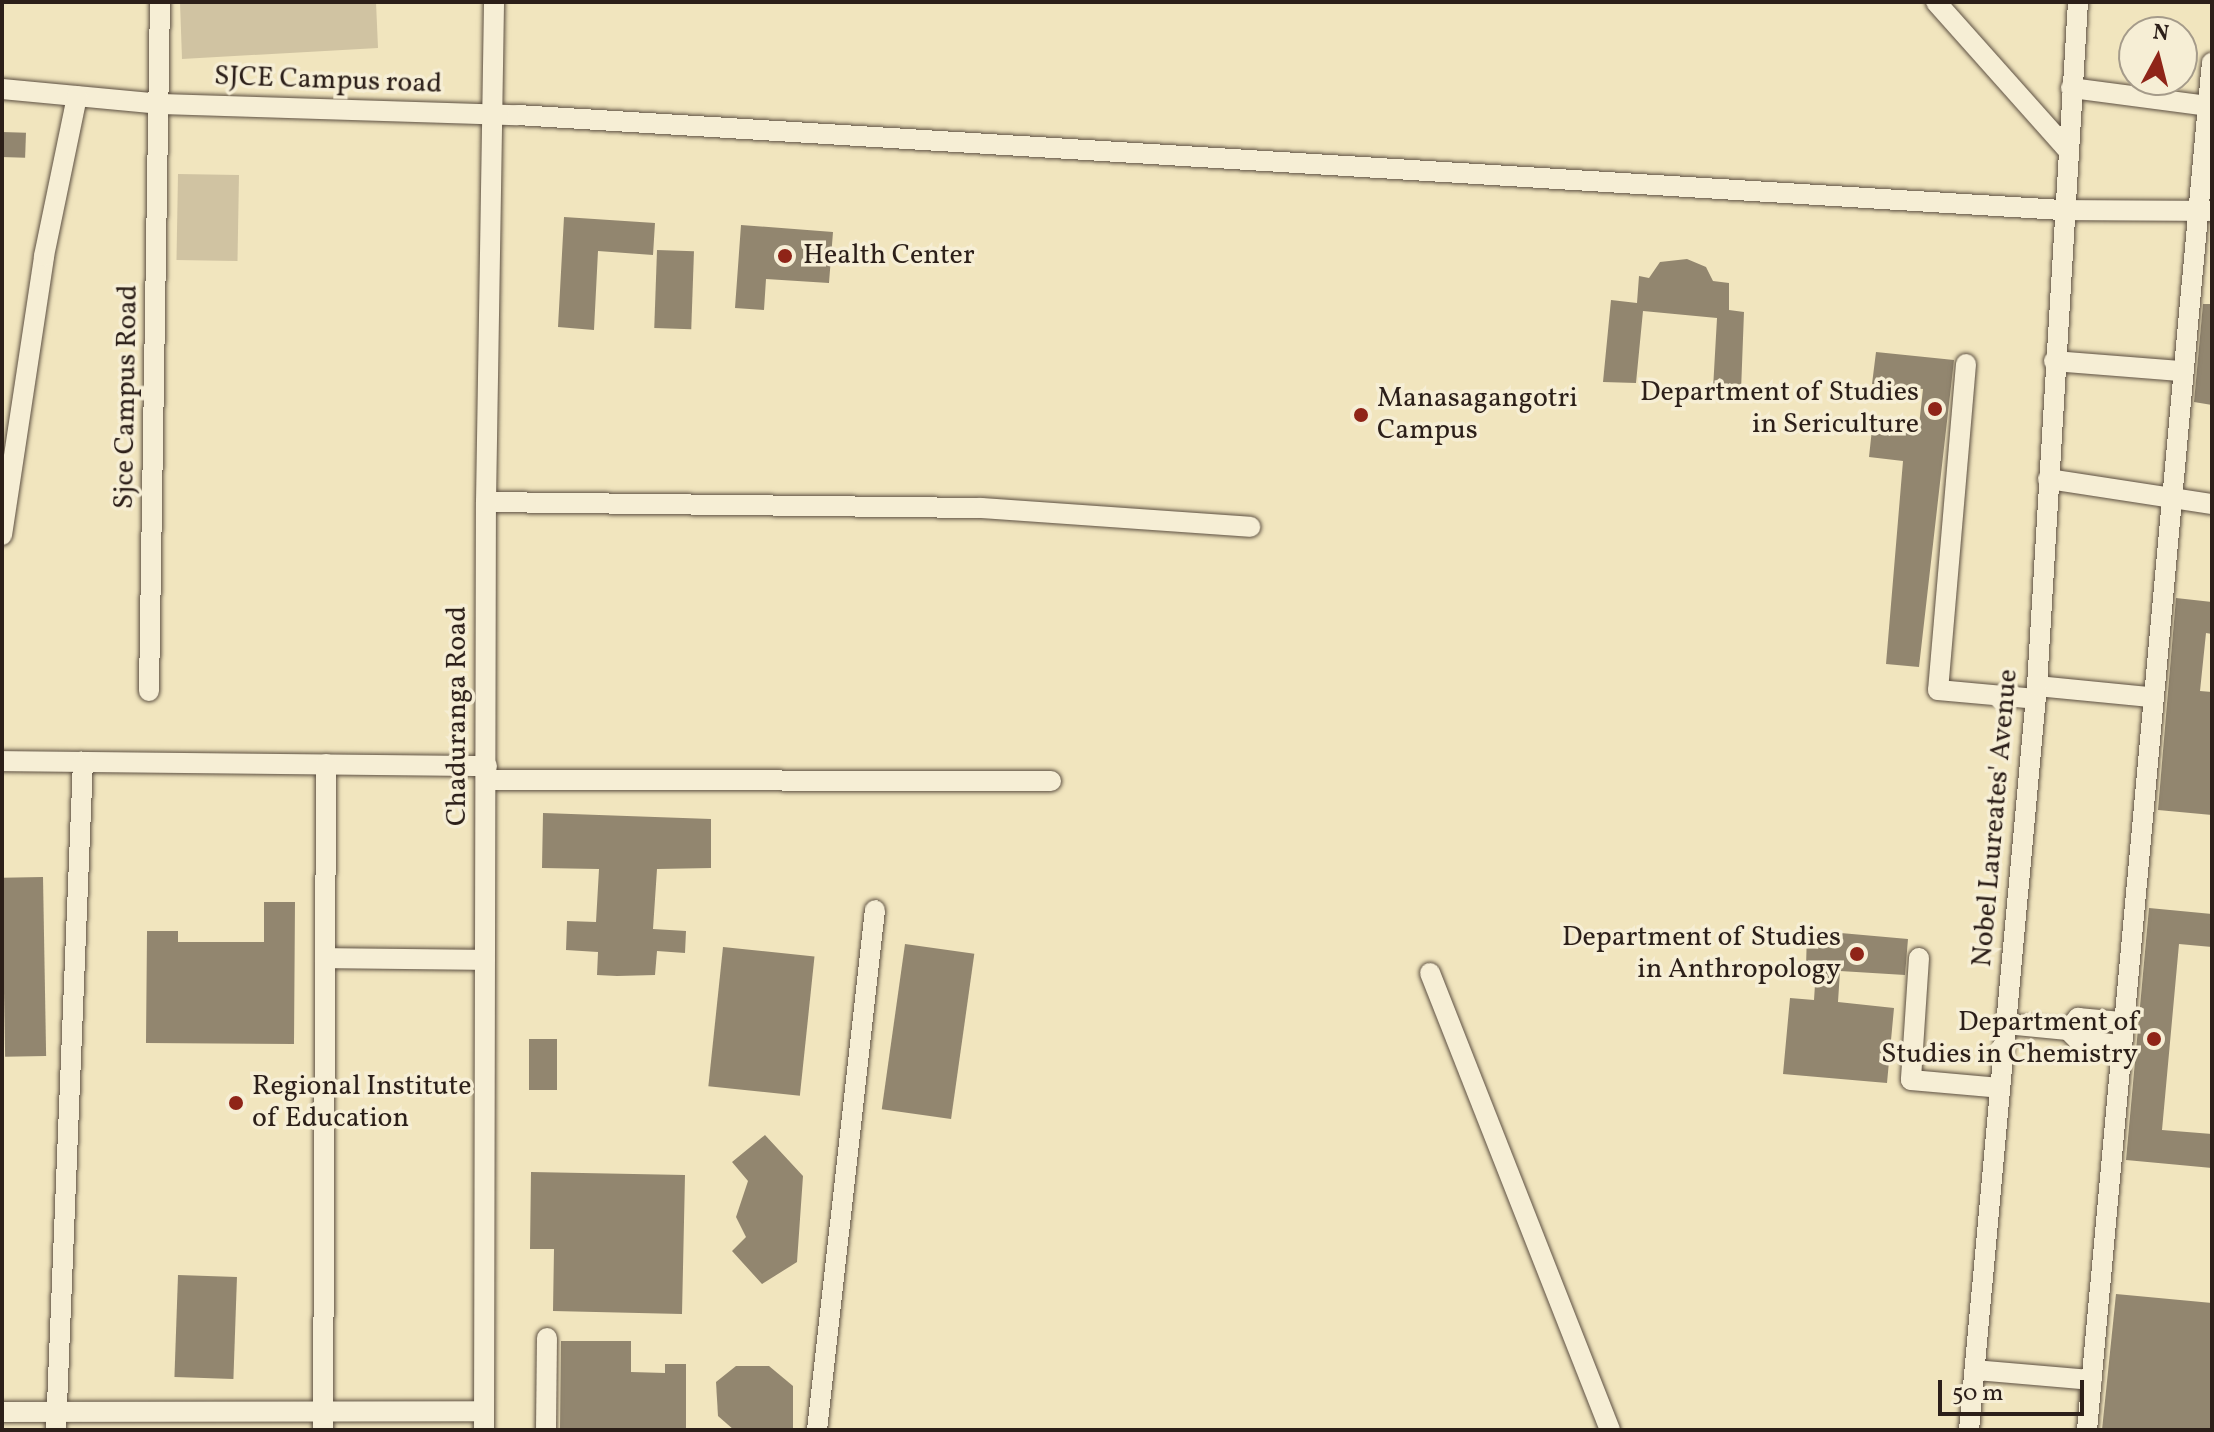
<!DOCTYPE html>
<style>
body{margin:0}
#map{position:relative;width:2214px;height:1432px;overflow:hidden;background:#f1e5be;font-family:Vollkorn,serif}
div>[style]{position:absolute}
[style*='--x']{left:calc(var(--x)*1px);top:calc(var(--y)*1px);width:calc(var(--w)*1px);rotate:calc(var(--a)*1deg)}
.green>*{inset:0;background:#d0c3a2;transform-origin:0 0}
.building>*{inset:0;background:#92866f;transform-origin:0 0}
.roads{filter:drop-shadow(0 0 2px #5d5042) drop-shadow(0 0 2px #5d5042)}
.minor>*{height:20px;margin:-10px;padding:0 10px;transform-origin:10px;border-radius:10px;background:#f6eed5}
.dots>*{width:22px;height:22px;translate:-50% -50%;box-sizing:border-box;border:4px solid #f6eed5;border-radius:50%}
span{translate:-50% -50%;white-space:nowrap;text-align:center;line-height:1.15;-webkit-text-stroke:7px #f6eed5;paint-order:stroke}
.street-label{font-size:28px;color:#2c1f19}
.poi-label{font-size:28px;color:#2c1f19}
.left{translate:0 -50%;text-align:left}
.right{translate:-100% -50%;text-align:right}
.frame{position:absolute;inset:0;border:4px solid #2c1f19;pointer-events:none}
.north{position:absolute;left:2118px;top:16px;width:80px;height:80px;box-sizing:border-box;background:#f6eed5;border:2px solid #a59b8a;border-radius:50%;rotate:7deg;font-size:22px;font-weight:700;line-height:32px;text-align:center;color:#2c1f19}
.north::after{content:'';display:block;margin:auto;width:28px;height:36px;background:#8f2418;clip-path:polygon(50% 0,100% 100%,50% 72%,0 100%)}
.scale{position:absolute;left:1938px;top:1380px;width:146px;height:36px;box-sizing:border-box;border:4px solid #2c1f19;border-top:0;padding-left:10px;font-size:24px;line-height:28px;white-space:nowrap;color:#2c1f19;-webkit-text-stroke:6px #f6eed5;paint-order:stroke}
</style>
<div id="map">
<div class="green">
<i style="clip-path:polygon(180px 2px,376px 2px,378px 48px,182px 59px)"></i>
<i style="left:178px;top:174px;width:61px;height:86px;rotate:1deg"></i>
</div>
<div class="building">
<i style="left:2px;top:132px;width:24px;height:25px;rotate:2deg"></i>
<i style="clip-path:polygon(564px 217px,655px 223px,653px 255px,598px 251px,594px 330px,558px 327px)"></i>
<i style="clip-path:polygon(741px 225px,833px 232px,829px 283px,766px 279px,764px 310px,735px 308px)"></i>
<i style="left:657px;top:250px;width:37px;height:78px;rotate:2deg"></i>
<i style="clip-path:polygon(1687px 259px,1706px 267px,1713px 281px,1729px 283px,1729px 310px,1744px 312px,1741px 391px,1713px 389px,1717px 318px,1643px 311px,1636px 383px,1603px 382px,1611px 300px,1637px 303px,1639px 276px,1649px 278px,1660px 262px)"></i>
<i style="clip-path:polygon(2203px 304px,2212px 304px,2212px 405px,2194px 402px)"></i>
<i style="clip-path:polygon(1876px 352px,1954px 360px,1919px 667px,1886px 664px,1903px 461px,1869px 457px,1872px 429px,1918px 434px,1923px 389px,1872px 384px)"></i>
<i style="clip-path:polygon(2176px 598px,2212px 602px,2212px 634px,2206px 633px,2200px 691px,2212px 692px,2212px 815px,2158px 810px)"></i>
<i style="clip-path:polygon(543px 813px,711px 819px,711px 868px,657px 869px,653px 929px,686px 931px,685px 953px,657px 951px,655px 975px,617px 976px,597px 975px,598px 952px,566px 950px,567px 921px,596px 922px,599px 869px,542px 868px)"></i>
<i style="left:43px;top:877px;width:179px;height:41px;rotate:89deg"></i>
<i style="clip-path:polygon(264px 902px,295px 902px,294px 1044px,146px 1043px,147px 931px,178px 931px,178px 942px,264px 942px)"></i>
<i style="clip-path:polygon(2149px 908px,2212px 914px,2212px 947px,2179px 944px,2162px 1130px,2212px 1134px,2212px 1168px,2126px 1160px)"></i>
<i style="clip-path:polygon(1807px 930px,1908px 939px,1905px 975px,1840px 971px,1838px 1002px,1894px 1008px,1887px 1083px,1783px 1074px,1790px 998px,1814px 1000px,1816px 969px,1806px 968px)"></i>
<i style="left:905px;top:944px;width:70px;height:167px;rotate:8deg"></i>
<i style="left:723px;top:947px;width:92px;height:140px;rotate:6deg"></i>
<i style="left:529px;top:1039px;width:28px;height:51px"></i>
<i style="clip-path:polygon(765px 1135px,803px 1176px,797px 1262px,762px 1284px,732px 1251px,746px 1237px,736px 1217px,748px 1181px,732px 1162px)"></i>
<i style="clip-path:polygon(531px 1172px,685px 1175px,682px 1314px,553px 1311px,554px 1249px,530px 1249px)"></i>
<i style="left:178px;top:1275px;width:59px;height:102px;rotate:2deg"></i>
<i style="clip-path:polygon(2116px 1294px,2212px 1303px,2212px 1430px,2102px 1430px)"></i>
<i style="clip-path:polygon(561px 1341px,631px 1341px,631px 1372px,665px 1373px,665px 1364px,686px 1364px,686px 1430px,560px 1430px)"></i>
<i style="clip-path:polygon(736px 1366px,769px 1366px,793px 1386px,793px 1430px,734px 1430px,718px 1416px,716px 1382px)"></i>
</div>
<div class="roads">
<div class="minor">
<i style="--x:1936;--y:2;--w:197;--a:48.3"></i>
<i style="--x:2071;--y:88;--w:137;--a:7.5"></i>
<i style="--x:2;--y:89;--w:160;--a:5.4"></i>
<i style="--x:161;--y:104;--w:356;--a:1.8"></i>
<i style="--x:517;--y:115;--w:1548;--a:3.52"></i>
<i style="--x:2062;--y:210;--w:150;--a:0.4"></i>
<i style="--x:2054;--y:361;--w:126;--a:4.5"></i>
<i style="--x:1966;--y:364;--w:327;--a:94.9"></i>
<i style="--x:1938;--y:690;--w:98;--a:5.2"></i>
<i style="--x:2048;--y:479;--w:166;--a:8.7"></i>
<i style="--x:486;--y:502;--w:495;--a:0.7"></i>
<i style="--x:981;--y:508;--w:270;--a:4"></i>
<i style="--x:2;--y:535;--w:282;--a:-81.4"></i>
<i style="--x:44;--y:256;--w:163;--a:-78.3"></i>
<i style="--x:2037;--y:686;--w:114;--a:5.6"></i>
<i style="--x:149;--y:691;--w:689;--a:-89.09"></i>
<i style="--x:2;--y:761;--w:485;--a:0.6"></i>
<i style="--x:487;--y:780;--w:564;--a:0.1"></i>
<i style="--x:325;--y:958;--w:160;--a:0.7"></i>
<i style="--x:1919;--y:958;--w:122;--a:93.8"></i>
<i style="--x:1911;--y:1080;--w:89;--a:5.1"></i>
<i style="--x:1430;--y:973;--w:491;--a:68.5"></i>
<i style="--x:2006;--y:1024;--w:62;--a:5.5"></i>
<i style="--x:2068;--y:1030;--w:16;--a:-50"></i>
<i style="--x:2078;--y:1018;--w:43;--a:5.3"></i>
<i style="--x:2068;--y:1030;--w:14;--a:45"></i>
<i style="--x:2078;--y:1040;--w:41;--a:7"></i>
<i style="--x:1975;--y:1370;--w:117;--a:4.9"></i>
<i style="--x:2;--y:1412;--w:482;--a:-0.1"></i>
<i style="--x:56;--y:1430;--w:669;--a:-87.69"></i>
<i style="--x:323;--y:1430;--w:666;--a:-89.74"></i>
<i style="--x:484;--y:1430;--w:928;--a:-89.88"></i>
<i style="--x:486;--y:502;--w:500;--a:-89.08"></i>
<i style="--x:546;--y:1430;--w:92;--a:-89.4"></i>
<i style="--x:817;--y:1430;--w:523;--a:-83.64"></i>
<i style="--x:1969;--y:1430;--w:747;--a:-84.78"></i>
<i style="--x:2037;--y:686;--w:685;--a:-86.57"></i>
<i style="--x:2087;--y:1430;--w:1373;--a:-84.78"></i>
</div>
</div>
<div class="dots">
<i style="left:785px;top:256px;background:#8f2418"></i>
<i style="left:1935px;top:409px;background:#8f2418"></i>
<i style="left:1361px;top:415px;background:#8f2418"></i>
<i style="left:1857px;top:954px;background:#8f2418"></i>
<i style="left:2154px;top:1039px;background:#8f2418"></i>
<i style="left:236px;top:1103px;background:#8f2418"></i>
</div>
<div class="street-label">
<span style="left:328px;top:81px;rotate:2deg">SJCE Campus road</span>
<span style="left:127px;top:397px;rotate:-89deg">Sjce Campus Road</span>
<span style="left:458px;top:716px;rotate:-90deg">Chaduranga Road</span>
<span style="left:1996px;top:818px;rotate:-85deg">Nobel Laureates' Avenue</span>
</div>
<div class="poi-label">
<span class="left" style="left:803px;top:256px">Health Center</span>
<span class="right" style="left:1919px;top:409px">Department of Studies<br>in Sericulture</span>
<span class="left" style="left:1377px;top:415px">Manasagangotri<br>Campus</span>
<span class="right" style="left:1841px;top:954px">Department of Studies<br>in Anthropology</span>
<span class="right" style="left:2138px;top:1039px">Department of<br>Studies in Chemistry</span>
<span class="left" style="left:252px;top:1103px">Regional Institute<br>of Education</span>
</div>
<div class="frame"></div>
<div class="north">N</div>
<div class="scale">50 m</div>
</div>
